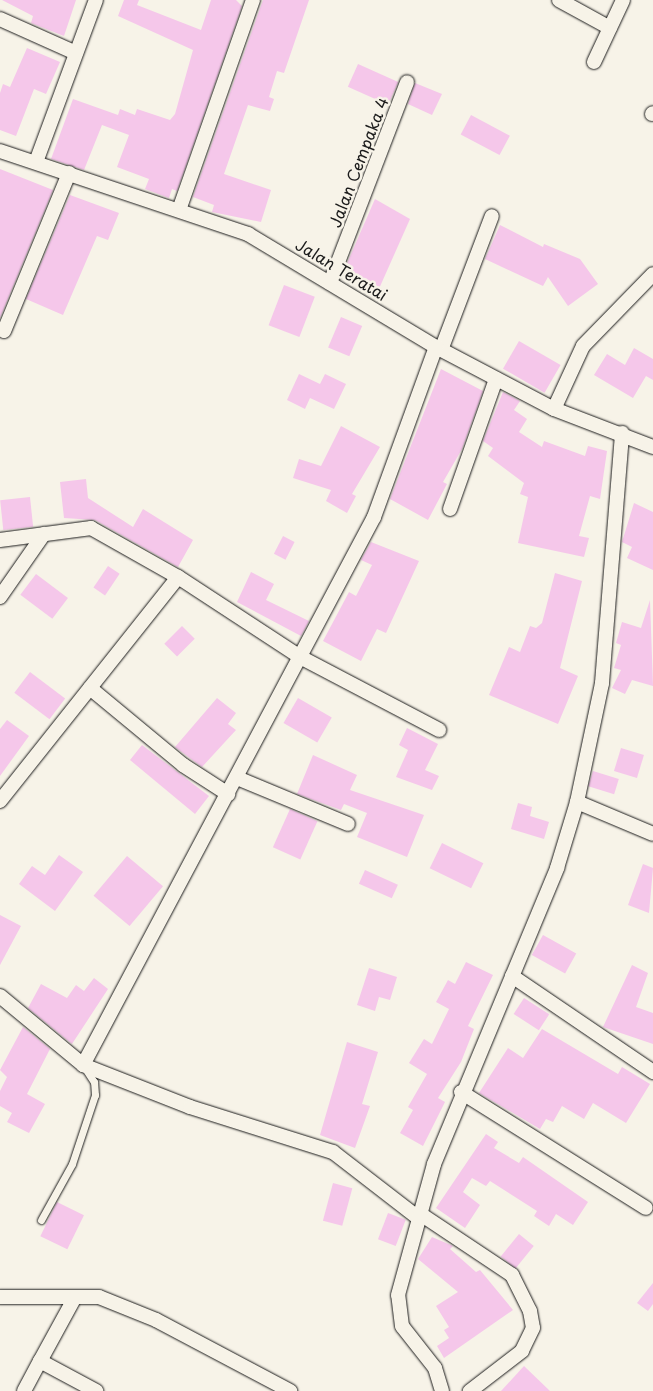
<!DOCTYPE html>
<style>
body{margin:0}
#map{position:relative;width:653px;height:1391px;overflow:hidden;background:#f7f3e8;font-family:"Playpen Sans",sans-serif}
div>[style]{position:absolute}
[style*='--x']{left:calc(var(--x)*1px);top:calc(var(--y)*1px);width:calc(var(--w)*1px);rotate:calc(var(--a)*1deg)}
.building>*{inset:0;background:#f5c7ea;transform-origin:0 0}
.roads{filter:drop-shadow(0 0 1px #1c1c1c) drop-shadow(0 0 1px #1c1c1c)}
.lane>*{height:7px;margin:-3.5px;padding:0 3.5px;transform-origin:3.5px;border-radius:3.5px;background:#f7f3e8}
.street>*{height:14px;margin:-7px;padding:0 7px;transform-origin:7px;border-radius:7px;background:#f7f3e8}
span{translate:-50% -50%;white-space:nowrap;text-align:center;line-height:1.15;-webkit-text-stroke:5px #f7f3e8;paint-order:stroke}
.street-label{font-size:16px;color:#1c1c1c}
</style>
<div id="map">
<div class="building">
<i style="clip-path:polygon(2px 0,76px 0,64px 36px,31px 23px,33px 16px)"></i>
<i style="clip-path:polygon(124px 0,139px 0,137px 5px,201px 30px,211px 0,236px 0,242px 6px,177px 191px,172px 189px,169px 198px,145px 189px,149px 179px,117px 167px,129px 135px,102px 125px,84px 170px,51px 159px,73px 99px,118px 115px,120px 109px,135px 115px,137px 109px,170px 120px,175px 114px,193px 50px,118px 16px)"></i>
<i style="clip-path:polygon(263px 0,309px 0,284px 73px,277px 71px,269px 97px,274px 99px,270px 111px,248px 105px,224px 174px,271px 190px,261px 222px,212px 212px,214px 205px,193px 197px)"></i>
<i style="clip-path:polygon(27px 48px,60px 62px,46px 94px,34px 89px,16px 136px,0 130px,0 93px,3px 84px,10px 87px)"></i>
<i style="left:358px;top:64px;width:44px;height:25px;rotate:24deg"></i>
<i style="clip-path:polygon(415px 83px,442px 94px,432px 115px,408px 104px)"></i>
<i style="left:471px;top:115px;width:44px;height:22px;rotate:28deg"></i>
<i style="clip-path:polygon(0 169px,53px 190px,0 318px)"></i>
<i style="clip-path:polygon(70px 195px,119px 213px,108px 240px,97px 236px,63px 315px,26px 299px)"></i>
<i style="clip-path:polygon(375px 199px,410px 219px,378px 291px,345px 268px)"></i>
<i style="clip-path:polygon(500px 225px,543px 247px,544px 244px,580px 259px,598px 284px,568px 306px,548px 277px,543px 286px,485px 259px)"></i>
<i style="left:284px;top:285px;width:33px;height:43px;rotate:21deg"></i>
<i style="left:341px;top:317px;width:23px;height:33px;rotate:23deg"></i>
<i style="left:519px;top:341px;width:48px;height:32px;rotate:30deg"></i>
<i style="clip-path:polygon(634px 348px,653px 359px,653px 380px,646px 376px,633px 398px,594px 375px,607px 354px,625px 365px)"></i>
<i style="clip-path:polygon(441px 369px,483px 391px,462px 449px,443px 482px,447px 484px,428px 520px,390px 499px)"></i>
<i style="clip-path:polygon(299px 374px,320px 384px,325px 374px,346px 384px,334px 409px,310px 398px,305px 409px,287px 400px)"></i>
<i style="clip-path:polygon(503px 392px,520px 401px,514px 410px,527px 419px,519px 432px,542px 447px,544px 441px,585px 456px,588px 446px,607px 451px,600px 499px,590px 496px,579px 536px,589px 538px,584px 557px,518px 543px,528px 497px,520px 494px,524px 483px,488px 456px,493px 448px,483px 441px)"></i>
<i style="clip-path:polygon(341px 426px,380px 447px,352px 494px,356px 496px,347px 513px,326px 501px,331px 490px,293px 478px,299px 459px,321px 466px)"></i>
<i style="clip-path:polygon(86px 479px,88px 498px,133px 527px,143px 509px,193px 540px,178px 567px,95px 520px,64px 518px,60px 482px)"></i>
<i style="left:30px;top:497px;width:30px;height:30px;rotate:84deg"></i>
<i style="clip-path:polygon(634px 503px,653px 512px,653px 570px,627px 558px,632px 547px,622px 542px)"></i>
<i style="left:283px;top:536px;width:13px;height:20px;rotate:27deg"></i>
<i style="clip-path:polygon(371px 542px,419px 561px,386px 633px,377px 629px,361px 661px,323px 641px,349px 592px,356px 596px,372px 565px,361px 560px)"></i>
<i style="left:108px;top:566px;width:14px;height:26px;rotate:34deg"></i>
<i style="clip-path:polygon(251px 572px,274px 584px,266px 600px,309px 621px,301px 636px,237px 602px)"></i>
<i style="clip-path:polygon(555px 573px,582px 581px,560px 668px,578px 676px,558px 724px,489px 695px,509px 647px,520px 652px,530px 626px,536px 628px,542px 623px)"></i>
<i style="left:36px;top:574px;width:40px;height:26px;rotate:37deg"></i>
<i style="clip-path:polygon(650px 600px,653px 686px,632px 680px,625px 694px,612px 688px,621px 670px,614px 668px,621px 645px,616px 643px,622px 622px,641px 628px)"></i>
<i style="left:182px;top:626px;width:18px;height:25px;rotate:45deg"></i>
<i style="left:30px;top:672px;width:44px;height:26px;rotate:37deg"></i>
<i style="clip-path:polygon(217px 698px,236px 713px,228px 724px,236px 730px,202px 767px,175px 747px)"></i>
<i style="left:298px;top:698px;width:39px;height:29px;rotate:30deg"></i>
<i style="clip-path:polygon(7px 720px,29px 736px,0 776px,0 729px)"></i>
<i style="clip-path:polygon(407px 728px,438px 744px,425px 770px,439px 776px,432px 790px,396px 777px,408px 750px,399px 745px)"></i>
<i style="clip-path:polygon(142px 745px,209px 796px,195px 814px,130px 760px)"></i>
<i style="left:621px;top:748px;width:24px;height:24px;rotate:17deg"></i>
<i style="clip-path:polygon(313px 755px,357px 775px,350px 790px,424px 815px,407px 857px,357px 837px,367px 813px,344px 804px,341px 810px,297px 794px)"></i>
<i style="left:593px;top:771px;width:27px;height:16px;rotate:17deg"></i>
<i style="clip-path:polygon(518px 803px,532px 807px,530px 816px,549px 822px,544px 839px,511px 829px)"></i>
<i style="left:290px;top:809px;width:30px;height:42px;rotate:24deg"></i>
<i style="left:442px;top:843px;width:46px;height:28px;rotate:26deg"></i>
<i style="clip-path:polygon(59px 855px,83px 872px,55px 911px,19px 884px,32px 866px,45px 875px)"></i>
<i style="left:127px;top:856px;width:47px;height:52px;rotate:40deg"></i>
<i style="clip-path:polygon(643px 864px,653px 868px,649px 913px,628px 905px)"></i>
<i style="left:365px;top:870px;width:36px;height:15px;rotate:24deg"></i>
<i style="clip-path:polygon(0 915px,21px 926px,0 965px)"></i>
<i style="left:543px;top:935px;width:38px;height:23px;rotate:29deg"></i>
<i style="clip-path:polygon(466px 962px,493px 975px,468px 1026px,474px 1029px,461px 1062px,438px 1098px,445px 1102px,423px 1146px,400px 1133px,413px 1110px,408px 1107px,427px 1074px,409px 1063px,424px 1039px,432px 1044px,449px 1009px,436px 1002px,448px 980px,455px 984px)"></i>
<i style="clip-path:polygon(632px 965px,648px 973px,636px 1007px,653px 1013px,653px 1044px,603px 1027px)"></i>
<i style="clip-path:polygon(369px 968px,397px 977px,390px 1000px,379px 997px,375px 1011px,357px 1005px)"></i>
<i style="clip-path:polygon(94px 978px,108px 989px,72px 1044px,28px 1008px,41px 984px,67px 998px,76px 985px,84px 991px)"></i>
<i style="left:524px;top:998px;width:30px;height:19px;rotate:33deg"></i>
<i style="clip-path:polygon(23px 1027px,50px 1049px,27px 1094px,45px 1104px,29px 1133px,7px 1122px,12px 1113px,0 1106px,0 1091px,7px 1077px,0 1070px)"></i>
<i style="clip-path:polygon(542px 1029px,618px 1074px,622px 1067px,650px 1084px,626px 1123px,593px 1103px,584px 1119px,562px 1106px,553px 1122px,546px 1119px,540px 1129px,479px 1093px,508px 1048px,523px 1058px)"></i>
<i style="clip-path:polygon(347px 1042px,378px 1052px,362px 1104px,370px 1106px,355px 1148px,320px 1135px)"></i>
<i style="clip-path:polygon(486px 1134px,498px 1142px,494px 1148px,519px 1163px,523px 1157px,588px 1202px,573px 1225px,556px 1214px,549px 1226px,534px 1216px,537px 1211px,490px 1181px,486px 1186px,472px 1178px,463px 1192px,480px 1205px,465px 1228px,436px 1208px)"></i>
<i style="left:333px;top:1183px;width:20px;height:39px;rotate:15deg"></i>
<i style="left:57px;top:1202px;width:30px;height:38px;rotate:26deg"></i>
<i style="left:388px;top:1213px;width:19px;height:28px;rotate:21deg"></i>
<i style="left:519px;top:1234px;width:19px;height:29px;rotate:39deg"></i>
<i style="clip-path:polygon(432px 1237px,453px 1246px,450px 1249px,476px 1272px,480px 1270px,513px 1310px,444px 1358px,437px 1346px,449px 1338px,444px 1330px,449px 1327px,436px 1306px,458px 1292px,418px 1259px)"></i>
<i style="clip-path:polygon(653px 1283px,653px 1304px,648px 1311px,637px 1303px)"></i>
<i style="clip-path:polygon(524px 1366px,550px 1391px,501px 1391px)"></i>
</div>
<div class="roads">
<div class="lane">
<i style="--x:41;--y:1220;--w:64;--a:-61"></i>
<i style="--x:72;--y:1164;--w:73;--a:-71.6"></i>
<i style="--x:95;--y:1095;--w:13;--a:-94"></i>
<i style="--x:94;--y:1082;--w:17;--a:-123"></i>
</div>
<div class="street">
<i style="--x:559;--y:0;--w:58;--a:28.8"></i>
<i style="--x:0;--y:19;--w:83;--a:24.1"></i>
<i style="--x:594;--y:62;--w:68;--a:-64.9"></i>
<i style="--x:652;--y:114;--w:1;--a:-45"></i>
<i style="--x:0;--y:151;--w:262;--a:18.5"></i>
<i style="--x:248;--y:234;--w:219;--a:31"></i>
<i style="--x:436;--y:347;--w:133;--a:27.7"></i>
<i style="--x:554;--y:409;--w:106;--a:21"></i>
<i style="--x:36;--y:162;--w:173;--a:-69.7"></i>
<i style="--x:179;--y:210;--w:223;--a:-70.6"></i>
<i style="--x:330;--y:283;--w:215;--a:-69"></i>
<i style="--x:4;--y:331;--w:171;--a:-67.6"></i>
<i style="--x:441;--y:350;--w:143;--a:-69.2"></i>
<i style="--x:554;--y:409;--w:69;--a:-65.3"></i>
<i style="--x:583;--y:346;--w:100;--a:-45.8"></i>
<i style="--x:450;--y:509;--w:138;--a:-70.5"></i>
<i style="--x:0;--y:540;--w:92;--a:-7.5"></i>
<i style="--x:91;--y:528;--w:100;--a:29.4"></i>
<i style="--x:178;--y:577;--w:148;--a:33.2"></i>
<i style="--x:302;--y:658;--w:155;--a:27.7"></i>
<i style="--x:0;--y:597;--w:77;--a:-55.1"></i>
<i style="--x:90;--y:688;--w:121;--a:39.6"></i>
<i style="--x:183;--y:765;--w:54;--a:32.8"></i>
<i style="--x:237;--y:778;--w:120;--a:22.5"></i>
<i style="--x:0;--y:801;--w:286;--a:-51.5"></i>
<i style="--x:577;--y:802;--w:82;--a:22.8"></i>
<i style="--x:512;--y:976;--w:171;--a:34.2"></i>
<i style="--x:0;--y:996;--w:108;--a:39.7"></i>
<i style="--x:83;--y:1065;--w:115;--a:21.4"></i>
<i style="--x:190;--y:1107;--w:150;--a:17.5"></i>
<i style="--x:333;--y:1152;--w:106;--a:37.7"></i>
<i style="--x:83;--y:1065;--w:620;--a:-62.03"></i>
<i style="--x:374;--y:517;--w:181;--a:-70"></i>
<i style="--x:461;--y:1092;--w:218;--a:32.1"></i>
<i style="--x:419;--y:1213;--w:112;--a:33.7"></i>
<i style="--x:512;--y:1275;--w:40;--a:63.4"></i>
<i style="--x:530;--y:1311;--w:17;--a:80"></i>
<i style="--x:533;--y:1328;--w:25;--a:116"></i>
<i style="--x:522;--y:1351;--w:66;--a:142.4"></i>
<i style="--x:0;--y:1297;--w:99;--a:0"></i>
<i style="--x:99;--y:1297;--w:61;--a:22"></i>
<i style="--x:156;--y:1320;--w:152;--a:27.9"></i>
<i style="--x:74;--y:1299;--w:71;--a:118.7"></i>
<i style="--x:40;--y:1361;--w:64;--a:28.2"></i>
<i style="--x:24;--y:1391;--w:34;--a:-62"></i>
<i style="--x:442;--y:1391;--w:24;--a:-107"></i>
<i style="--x:435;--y:1368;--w:53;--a:-128.2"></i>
<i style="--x:402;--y:1326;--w:31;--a:-97"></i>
<i style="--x:398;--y:1295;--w:136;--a:-74.6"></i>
<i style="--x:434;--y:1164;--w:321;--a:-67.4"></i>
<i style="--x:557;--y:868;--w:69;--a:-73.1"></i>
<i style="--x:577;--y:802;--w:122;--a:-78.1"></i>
<i style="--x:602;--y:683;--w:251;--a:-85.4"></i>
</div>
</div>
<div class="street-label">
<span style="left:358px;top:162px;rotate:-69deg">Jalan Cempaka 4</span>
<span style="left:342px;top:269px;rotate:31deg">Jalan Teratai</span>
</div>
</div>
